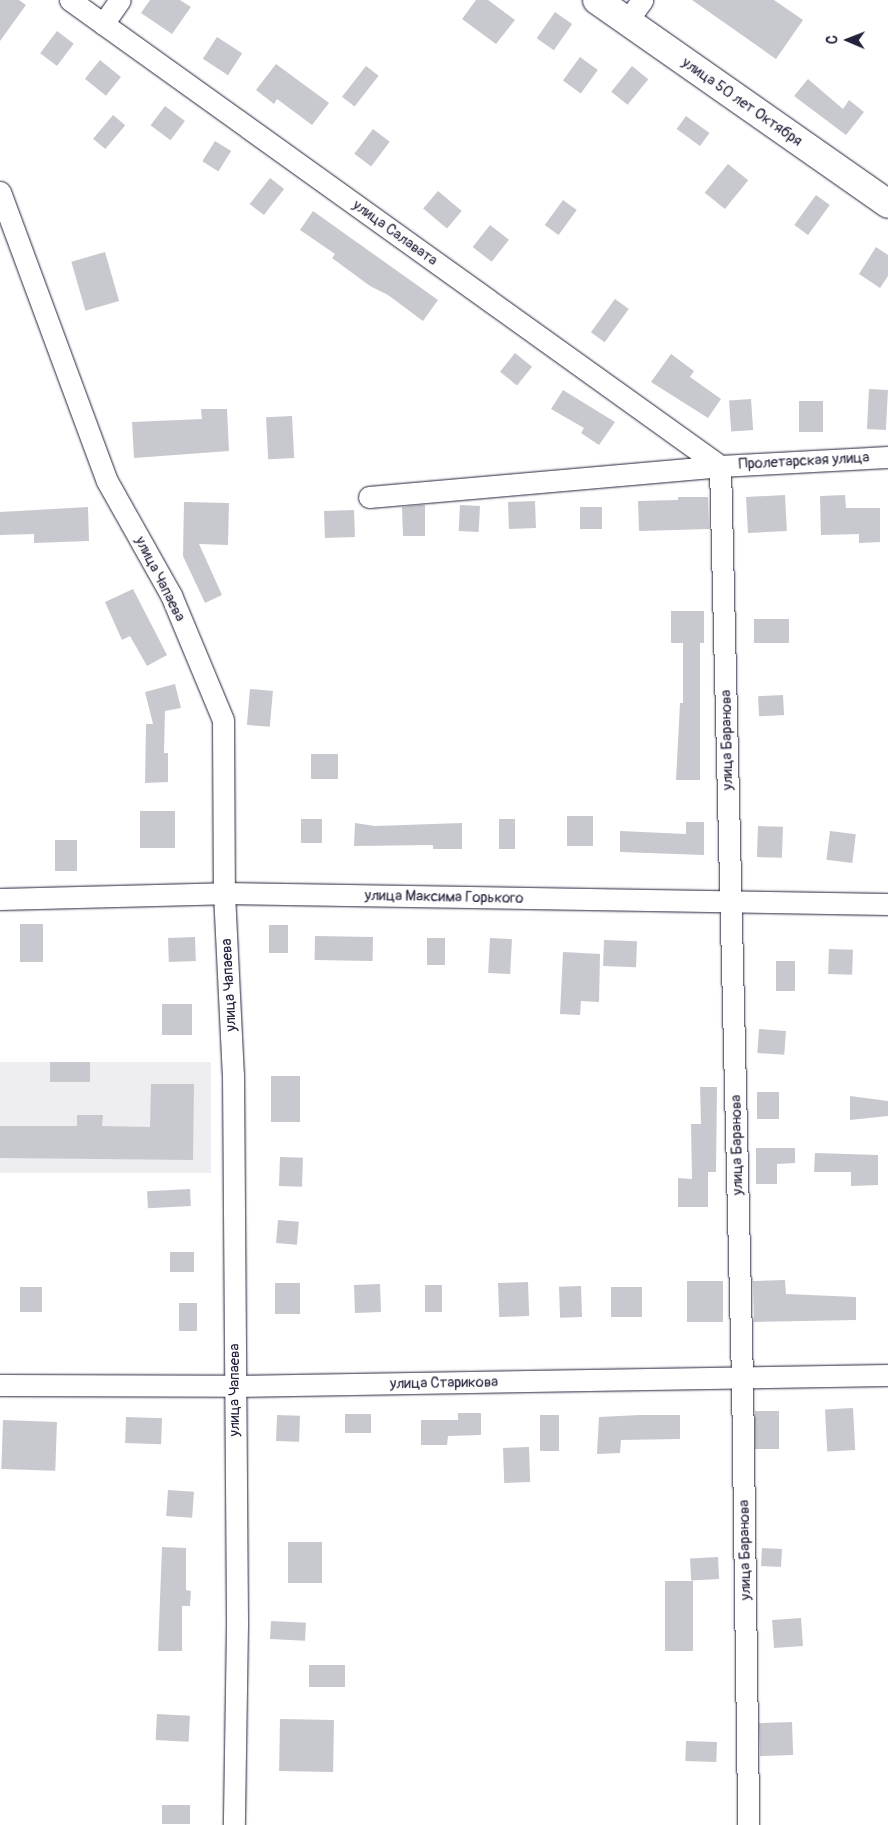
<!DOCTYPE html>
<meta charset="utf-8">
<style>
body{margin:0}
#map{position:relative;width:888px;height:1825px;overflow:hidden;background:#fff;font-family:Pangolin,sans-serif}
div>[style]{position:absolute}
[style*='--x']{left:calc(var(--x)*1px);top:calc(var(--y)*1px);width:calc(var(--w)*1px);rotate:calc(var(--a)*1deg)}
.built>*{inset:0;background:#eeeef1;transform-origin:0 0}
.building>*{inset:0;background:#c8c8cf;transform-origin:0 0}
.roads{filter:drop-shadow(0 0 1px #22223b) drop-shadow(0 0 1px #22223b)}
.minor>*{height:21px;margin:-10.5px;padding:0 10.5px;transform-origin:10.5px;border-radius:10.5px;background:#fff}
.major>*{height:28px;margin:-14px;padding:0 14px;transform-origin:14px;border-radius:14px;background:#fff}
span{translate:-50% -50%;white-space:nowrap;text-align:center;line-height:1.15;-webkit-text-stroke:4.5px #fff;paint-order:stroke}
.street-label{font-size:15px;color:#22223b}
.north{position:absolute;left:823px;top:15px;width:50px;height:50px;-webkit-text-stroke:4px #fff;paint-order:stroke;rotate:271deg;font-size:14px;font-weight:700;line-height:20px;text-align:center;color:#22223b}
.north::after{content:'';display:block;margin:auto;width:18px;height:22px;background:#22223b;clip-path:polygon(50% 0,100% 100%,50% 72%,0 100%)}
</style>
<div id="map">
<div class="built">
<i style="left:0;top:1062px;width:211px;height:111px"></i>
</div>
<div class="building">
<i style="clip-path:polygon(0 0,19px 0,26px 5px,0 41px)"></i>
<i style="clip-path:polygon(150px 0,180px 0,191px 7px,172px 34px,141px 13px)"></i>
<i style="clip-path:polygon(476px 0,488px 0,515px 20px,496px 44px,462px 19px)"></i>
<i style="clip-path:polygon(692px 0,774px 0,803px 20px,776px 59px)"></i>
<i style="left:555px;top:12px;width:21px;height:32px;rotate:35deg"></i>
<i style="left:57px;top:31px;width:21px;height:28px;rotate:37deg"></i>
<i style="left:217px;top:37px;width:30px;height:26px;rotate:33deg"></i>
<i style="left:580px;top:57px;width:22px;height:29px;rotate:36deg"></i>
<i style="left:100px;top:60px;width:27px;height:24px;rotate:39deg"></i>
<i style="clip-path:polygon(276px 64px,329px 103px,312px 125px,277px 99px,274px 104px,256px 90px)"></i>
<i style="left:366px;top:66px;width:16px;height:39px;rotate:38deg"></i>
<i style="left:632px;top:66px;width:21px;height:33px;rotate:39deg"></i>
<i style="clip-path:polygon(808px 79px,843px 109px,849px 100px,864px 112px,846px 135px,794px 96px)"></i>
<i style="left:165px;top:106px;width:25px;height:24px;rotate:37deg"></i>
<i style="left:113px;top:115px;width:16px;height:31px;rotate:40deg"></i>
<i style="left:686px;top:116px;width:29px;height:16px;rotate:36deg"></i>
<i style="left:373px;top:129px;width:21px;height:31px;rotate:37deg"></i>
<i style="left:215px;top:141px;width:19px;height:24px;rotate:32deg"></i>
<i style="left:728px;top:164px;width:26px;height:37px;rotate:39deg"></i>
<i style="left:270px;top:178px;width:18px;height:33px;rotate:38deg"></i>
<i style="left:438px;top:191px;width:31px;height:23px;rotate:40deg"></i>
<i style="left:816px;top:195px;width:17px;height:37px;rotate:36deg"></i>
<i style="left:563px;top:200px;width:17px;height:31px;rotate:36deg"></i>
<i style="clip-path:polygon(313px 211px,438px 300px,423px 321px,388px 295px,370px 286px,332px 258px,335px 254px,300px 230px)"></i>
<i style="left:490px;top:225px;width:24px;height:28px;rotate:38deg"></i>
<i style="clip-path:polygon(876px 247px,888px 255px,888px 276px,880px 288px,859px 274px)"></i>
<i style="left:105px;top:252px;width:51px;height:35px;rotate:74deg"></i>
<i style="left:615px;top:299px;width:17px;height:41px;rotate:36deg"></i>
<i style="left:515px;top:353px;width:22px;height:24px;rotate:39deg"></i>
<i style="clip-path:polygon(671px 354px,694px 371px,690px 377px,721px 399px,708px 418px,651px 382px)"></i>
<i style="left:869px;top:389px;width:19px;height:40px;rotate:3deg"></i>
<i style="clip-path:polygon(563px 390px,615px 422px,599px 445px,581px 433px,584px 428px,551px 409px)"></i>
<i style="left:751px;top:399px;width:31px;height:22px;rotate:86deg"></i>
<i style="left:799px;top:401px;width:24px;height:31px"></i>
<i style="clip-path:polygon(201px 409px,227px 409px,229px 451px,134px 458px,132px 422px,202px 419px)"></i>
<i style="left:292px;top:416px;width:42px;height:26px;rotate:87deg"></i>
<i style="left:785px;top:495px;width:36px;height:39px;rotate:87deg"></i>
<i style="clip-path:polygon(845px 495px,846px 508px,880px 508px,880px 542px,859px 543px,859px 534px,821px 535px,820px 496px)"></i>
<i style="clip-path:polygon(678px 497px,708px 497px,709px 529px,639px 531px,638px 501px,678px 500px)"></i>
<i style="left:535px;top:501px;width:27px;height:27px;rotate:88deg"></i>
<i style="clip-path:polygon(184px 502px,229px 503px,228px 545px,199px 544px,222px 595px,205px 603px,183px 556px)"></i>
<i style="clip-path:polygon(420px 505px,425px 505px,425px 536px,403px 536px,402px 507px)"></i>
<i style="left:460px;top:505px;width:20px;height:26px;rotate:3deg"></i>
<i style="clip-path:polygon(88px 507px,89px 541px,34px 543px,34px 534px,0 535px,0 512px)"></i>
<i style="left:580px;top:507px;width:22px;height:22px"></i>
<i style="left:354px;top:510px;width:27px;height:30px;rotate:88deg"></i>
<i style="clip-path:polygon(133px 589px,167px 655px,147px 666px,130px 636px,122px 640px,105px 602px)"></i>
<i style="clip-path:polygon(671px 611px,704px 611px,704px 643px,700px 643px,700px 780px,676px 780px,680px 703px,683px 703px,683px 643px,671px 643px)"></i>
<i style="left:754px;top:619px;width:35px;height:24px"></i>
<i style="clip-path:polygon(175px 684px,181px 708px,165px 711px,164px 753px,168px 753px,168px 782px,145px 783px,146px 724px,153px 724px,145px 692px)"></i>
<i style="left:250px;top:689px;width:23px;height:36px;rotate:5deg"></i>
<i style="left:783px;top:695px;width:20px;height:25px;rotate:87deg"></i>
<i style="left:311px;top:754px;width:27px;height:25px"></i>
<i style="left:140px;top:811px;width:35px;height:37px"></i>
<i style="left:593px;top:816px;width:30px;height:26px;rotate:90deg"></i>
<i style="left:301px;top:819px;width:21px;height:24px"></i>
<i style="left:499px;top:819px;width:16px;height:30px"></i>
<i style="clip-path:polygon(686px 822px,704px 822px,704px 855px,620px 852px,620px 831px,686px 834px)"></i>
<i style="clip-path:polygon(355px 823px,375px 826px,462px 823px,462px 849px,433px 849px,433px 845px,354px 846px)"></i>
<i style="left:758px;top:826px;width:25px;height:31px;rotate:2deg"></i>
<i style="left:830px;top:831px;width:26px;height:29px;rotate:7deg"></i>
<i style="left:55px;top:840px;width:22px;height:31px"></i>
<i style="left:20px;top:924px;width:23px;height:38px"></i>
<i style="left:269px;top:925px;width:19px;height:28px"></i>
<i style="left:315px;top:936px;width:58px;height:24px;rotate:1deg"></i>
<i style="left:195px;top:937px;width:24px;height:27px;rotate:88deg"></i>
<i style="left:427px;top:938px;width:18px;height:27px"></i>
<i style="left:490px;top:938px;width:22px;height:35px;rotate:3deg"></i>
<i style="left:604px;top:940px;width:33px;height:26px;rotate:2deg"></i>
<i style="left:829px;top:949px;width:24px;height:25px;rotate:2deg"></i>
<i style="clip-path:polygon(563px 952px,600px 954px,599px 1002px,581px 1001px,580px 1015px,560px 1014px)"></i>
<i style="left:776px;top:961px;width:19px;height:30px"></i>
<i style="left:162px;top:1004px;width:30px;height:31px"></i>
<i style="left:759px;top:1029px;width:27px;height:24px;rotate:4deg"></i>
<i style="left:50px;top:1062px;width:40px;height:20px"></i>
<i style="left:271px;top:1076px;width:29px;height:46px"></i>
<i style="clip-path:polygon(151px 1084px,194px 1084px,193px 1160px,0 1158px,0 1126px,77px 1126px,77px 1115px,103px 1115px,102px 1126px,150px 1127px)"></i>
<i style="clip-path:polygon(700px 1087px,717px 1087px,716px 1172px,708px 1172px,708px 1207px,678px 1207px,678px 1178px,692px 1179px,691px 1124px,701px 1124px)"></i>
<i style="left:757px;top:1092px;width:22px;height:27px"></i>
<i style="clip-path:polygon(850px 1096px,888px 1101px,888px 1116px,850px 1120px)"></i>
<i style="clip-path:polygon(756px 1148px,795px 1148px,795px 1163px,777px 1164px,777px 1184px,756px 1184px)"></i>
<i style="clip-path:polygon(815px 1153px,878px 1155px,878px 1185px,851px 1186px,851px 1172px,814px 1172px)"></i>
<i style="left:280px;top:1157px;width:23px;height:29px;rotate:2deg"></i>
<i style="left:190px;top:1189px;width:17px;height:43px;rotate:87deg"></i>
<i style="left:278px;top:1220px;width:21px;height:23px;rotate:5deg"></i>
<i style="left:170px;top:1252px;width:24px;height:20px"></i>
<i style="clip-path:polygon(785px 1280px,786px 1294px,856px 1297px,856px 1320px,754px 1322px,753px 1281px)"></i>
<i style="left:687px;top:1281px;width:36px;height:41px"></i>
<i style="left:528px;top:1282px;width:34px;height:30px;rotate:88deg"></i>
<i style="left:275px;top:1283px;width:25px;height:31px"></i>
<i style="left:380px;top:1284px;width:28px;height:26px;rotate:88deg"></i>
<i style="left:425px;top:1285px;width:17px;height:27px"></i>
<i style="left:581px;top:1286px;width:31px;height:22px;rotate:88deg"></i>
<i style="left:42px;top:1287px;width:25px;height:22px;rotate:90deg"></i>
<i style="left:611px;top:1287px;width:31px;height:30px"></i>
<i style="left:179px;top:1303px;width:18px;height:28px"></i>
<i style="left:853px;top:1408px;width:42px;height:28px;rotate:87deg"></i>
<i style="left:779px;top:1411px;width:38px;height:24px;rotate:90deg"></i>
<i style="clip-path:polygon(458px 1413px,481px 1413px,481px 1435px,448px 1436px,447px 1445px,421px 1445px,421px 1420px,458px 1420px)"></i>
<i style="left:345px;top:1414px;width:26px;height:19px"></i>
<i style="left:277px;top:1415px;width:23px;height:26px;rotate:2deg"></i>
<i style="left:540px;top:1415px;width:19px;height:36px"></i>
<i style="clip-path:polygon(640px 1415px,680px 1415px,680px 1439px,621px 1440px,620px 1453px,597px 1454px,599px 1417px)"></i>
<i style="left:126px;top:1417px;width:36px;height:26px;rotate:2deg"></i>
<i style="left:3px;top:1420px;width:54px;height:49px;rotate:2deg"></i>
<i style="left:529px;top:1447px;width:35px;height:26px;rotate:88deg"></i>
<i style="left:168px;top:1490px;width:26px;height:26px;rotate:4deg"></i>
<i style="left:288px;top:1542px;width:34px;height:41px"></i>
<i style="clip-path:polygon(162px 1547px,186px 1548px,186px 1590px,191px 1591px,190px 1606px,182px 1606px,182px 1651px,158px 1651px)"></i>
<i style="left:762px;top:1548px;width:20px;height:18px;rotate:3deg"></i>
<i style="left:718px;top:1557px;width:22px;height:28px;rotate:87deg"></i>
<i style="left:665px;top:1581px;width:28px;height:70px"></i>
<i style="left:801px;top:1618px;width:28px;height:29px;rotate:86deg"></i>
<i style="left:271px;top:1621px;width:35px;height:18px;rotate:3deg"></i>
<i style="left:309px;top:1665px;width:36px;height:22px"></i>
<i style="left:157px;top:1714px;width:33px;height:26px;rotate:3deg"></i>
<i style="left:280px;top:1719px;width:54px;height:52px;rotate:1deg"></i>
<i style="left:792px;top:1722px;width:33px;height:33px;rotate:88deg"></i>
<i style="left:686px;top:1741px;width:31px;height:20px;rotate:2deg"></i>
<i style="left:162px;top:1805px;width:28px;height:19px"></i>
</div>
<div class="roads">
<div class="minor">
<i style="--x:70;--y:0;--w:800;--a:35.64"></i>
<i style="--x:627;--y:21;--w:26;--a:-54"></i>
<i style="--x:103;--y:24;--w:29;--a:-55"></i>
<i style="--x:0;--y:192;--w:308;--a:69.7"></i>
<i style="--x:107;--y:481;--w:131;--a:60.7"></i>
<i style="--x:171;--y:595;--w:135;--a:67.4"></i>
<i style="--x:223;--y:720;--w:173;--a:89.7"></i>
<i style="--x:224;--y:893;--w:181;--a:87.2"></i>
<i style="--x:233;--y:1074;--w:551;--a:89.58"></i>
<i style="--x:237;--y:1625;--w:200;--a:90.9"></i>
<i style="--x:720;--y:466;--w:912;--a:88.62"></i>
<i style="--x:742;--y:1378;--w:447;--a:89.2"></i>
<i style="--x:369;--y:497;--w:352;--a:-5"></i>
<i style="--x:720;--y:466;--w:168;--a:-3.1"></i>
<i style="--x:0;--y:899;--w:224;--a:-1.5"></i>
<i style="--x:224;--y:893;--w:664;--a:0.95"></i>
<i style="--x:0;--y:1385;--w:235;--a:0.2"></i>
<i style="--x:235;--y:1386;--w:653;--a:-0.97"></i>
</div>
<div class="major">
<i style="--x:597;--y:0;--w:355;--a:35"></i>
</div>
</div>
<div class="street-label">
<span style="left:742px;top:102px;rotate:35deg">улица 50 лет Октября</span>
<span style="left:395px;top:233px;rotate:36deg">улица Салавата</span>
<span style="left:804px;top:461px;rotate:-3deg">Пролетарская улица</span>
<span style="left:160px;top:579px;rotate:63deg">улица Чапаева</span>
<span style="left:727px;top:740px;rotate:-91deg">улица Баранова</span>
<span style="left:444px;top:897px;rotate:1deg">улица Максима Горького</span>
<span style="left:229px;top:985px;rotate:-93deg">улица Чапаева</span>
<span style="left:737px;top:1145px;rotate:-91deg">улица Баранова</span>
<span style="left:444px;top:1383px;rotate:-1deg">улица Старикова</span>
<span style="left:235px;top:1390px;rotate:-90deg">улица Чапаева</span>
<span style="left:745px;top:1550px;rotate:-91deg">улица Баранова</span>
</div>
<div class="north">С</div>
</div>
